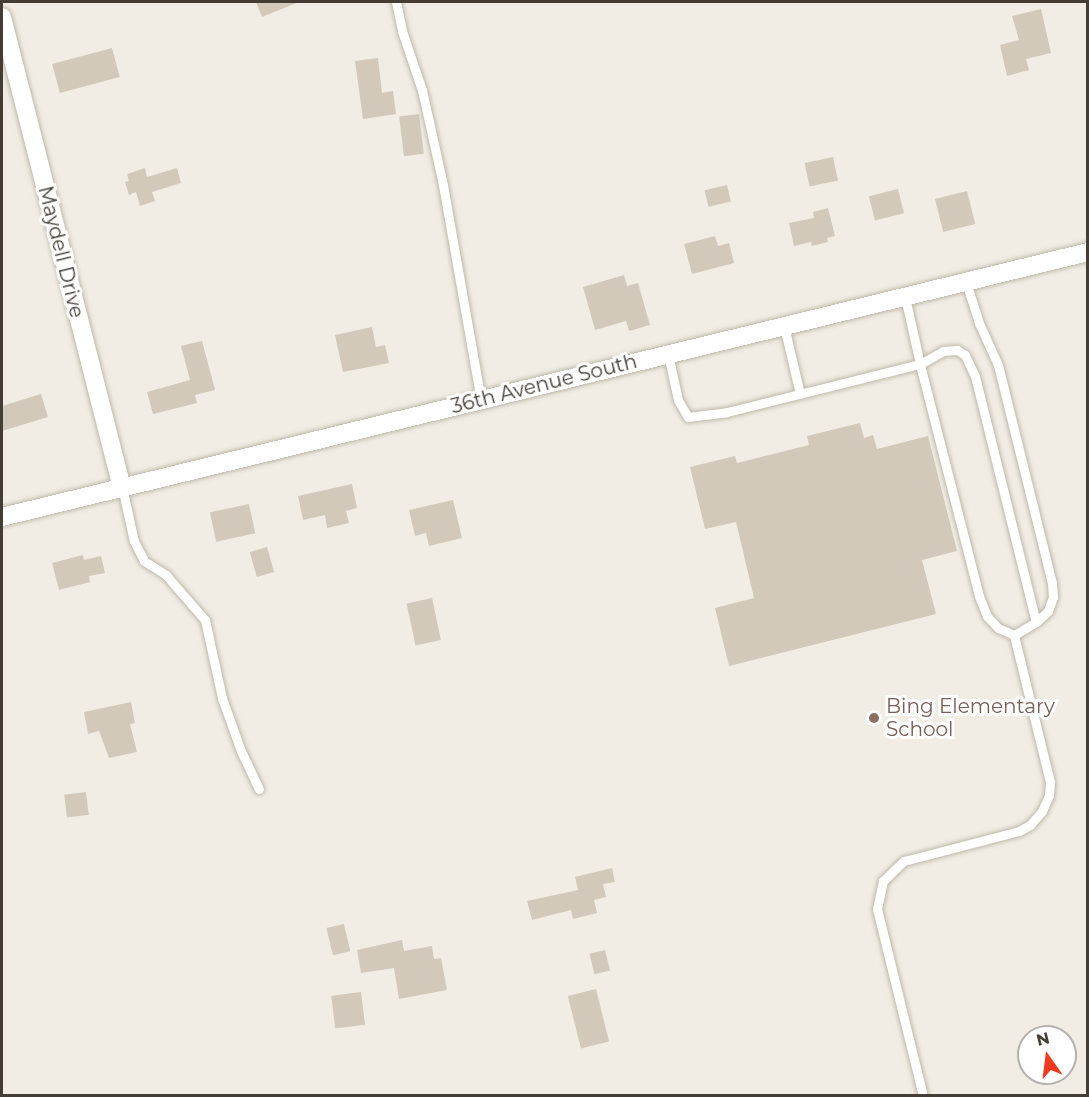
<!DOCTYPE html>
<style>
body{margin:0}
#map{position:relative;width:1089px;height:1097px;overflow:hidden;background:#f1ede4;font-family:Montserrat,sans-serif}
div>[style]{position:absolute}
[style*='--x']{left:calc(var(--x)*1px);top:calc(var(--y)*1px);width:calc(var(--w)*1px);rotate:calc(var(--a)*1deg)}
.building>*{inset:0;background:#d2c9ba;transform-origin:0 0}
.roads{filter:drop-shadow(0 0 2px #bfb8aa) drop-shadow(0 0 2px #bfb8aa)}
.lane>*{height:9px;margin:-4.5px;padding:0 4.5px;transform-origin:4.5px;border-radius:4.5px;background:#fff}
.street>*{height:18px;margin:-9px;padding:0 9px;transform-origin:9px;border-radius:9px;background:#fff}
.dots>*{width:16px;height:16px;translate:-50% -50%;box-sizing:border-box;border:3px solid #fff;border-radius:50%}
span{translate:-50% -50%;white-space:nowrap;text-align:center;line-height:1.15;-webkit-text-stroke:6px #fff;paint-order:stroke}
.street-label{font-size:20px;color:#433d34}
.education-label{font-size:20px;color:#785e54}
.left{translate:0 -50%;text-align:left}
.frame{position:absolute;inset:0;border:3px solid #433d34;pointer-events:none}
.north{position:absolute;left:1017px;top:1025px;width:60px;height:60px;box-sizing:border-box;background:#fff;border:2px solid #b4b1ae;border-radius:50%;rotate:346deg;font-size:16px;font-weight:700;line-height:24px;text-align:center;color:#433d34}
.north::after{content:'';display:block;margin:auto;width:21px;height:27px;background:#f03a1d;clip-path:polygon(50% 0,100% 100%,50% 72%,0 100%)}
</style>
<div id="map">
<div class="building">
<i style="clip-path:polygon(256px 2px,299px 2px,262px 17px)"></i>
<i style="clip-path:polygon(1041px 9px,1051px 53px,1026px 59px,1029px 70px,1007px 76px,1000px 45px,1019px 40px,1012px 16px)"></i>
<i style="left:112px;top:48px;width:30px;height:62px;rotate:75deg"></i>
<i style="clip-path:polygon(378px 58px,382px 93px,393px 91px,396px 114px,363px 119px,355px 61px)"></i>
<i style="left:419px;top:114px;width:40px;height:20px;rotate:83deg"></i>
<i style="left:833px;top:157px;width:24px;height:29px;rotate:78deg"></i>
<i style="clip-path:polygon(145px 168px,147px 177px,177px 168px,181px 183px,152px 192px,155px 201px,140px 206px,136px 192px,129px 195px,125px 182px,129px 181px,127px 174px)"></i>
<i style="left:727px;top:185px;width:17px;height:23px;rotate:77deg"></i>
<i style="left:898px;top:189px;width:25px;height:30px;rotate:76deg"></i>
<i style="left:967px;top:191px;width:34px;height:33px;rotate:76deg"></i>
<i style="clip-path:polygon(828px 208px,835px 236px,827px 238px,828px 242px,812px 246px,811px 242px,794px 246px,789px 223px,814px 218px,813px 212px)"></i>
<i style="clip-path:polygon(715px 236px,718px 246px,729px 243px,734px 263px,692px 274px,684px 244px)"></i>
<i style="clip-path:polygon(624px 275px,627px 286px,638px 283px,650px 325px,629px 331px,626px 321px,595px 330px,583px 287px)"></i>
<i style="clip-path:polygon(372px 327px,376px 347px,385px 345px,389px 363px,343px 372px,335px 335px)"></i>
<i style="clip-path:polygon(202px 341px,215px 390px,195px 395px,197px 403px,153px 414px,147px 392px,190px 380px,181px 346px)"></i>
<i style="clip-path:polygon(41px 394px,48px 417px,2px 431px,2px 406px)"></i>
<i style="clip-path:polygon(860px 423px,864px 438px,873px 435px,877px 449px,928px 436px,957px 551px,922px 560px,936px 614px,729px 666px,715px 608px,754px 598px,736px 522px,705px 529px,690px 467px,735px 456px,737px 463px,809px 445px,807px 436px)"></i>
<i style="clip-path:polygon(352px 484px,357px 508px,346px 511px,349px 523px,327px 528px,325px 515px,303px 520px,298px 496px)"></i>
<i style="clip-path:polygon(453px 500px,462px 538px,429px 546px,426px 533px,415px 536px,409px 510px)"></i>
<i style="left:249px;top:504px;width:30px;height:40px;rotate:78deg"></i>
<i style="left:267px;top:547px;width:26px;height:18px;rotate:74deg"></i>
<i style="clip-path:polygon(83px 555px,84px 560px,101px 556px,105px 573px,89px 576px,90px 582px,59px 590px,52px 563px)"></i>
<i style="left:432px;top:598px;width:43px;height:26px;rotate:78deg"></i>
<i style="clip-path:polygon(131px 702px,135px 723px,130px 724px,137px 752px,109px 758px,99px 731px,88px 734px,84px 712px)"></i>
<i style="left:86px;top:792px;width:23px;height:22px;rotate:83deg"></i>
<i style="clip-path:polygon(612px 868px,615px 882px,603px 884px,606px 897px,594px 900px,597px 913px,573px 919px,571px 910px,532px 920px,527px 901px,578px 890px,575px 877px)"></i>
<i style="left:344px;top:924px;width:28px;height:18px;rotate:77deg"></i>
<i style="clip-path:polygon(402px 940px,404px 951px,432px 946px,434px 959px,441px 958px,447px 990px,399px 999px,394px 968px,361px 973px,357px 950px)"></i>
<i style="left:605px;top:950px;width:21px;height:16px;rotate:76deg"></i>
<i style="left:596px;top:989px;width:54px;height:29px;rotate:76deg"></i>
<i style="left:361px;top:992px;width:33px;height:30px;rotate:83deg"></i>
</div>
<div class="roads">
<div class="lane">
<i style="--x:396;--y:2;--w:30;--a:78"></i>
<i style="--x:402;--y:31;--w:62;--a:71.3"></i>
<i style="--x:422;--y:90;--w:97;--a:77.5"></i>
<i style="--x:443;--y:185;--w:218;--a:80"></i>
<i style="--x:966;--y:282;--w:43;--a:72.4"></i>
<i style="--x:979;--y:323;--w:46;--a:65.7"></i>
<i style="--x:998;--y:365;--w:225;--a:76.1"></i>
<i style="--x:1052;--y:583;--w:14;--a:86"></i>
<i style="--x:1053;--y:597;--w:15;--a:110"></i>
<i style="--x:1048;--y:611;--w:16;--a:137"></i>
<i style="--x:1036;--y:622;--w:26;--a:149"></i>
<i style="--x:784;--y:326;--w:70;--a:76.8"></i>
<i style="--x:668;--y:354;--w:47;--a:77.7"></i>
<i style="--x:678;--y:400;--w:20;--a:60"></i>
<i style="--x:688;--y:417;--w:39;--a:-7"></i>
<i style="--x:727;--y:412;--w:199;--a:-14"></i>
<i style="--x:920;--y:364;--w:69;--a:-102.6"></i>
<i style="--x:122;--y:487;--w:55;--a:77.5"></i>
<i style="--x:134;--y:541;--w:22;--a:63"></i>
<i style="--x:144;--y:561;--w:26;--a:32"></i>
<i style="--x:166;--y:575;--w:60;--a:49.1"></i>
<i style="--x:205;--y:620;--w:80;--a:77.7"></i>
<i style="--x:222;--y:698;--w:56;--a:70.3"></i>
<i style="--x:241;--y:751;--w:42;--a:64.7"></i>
<i style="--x:923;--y:1096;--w:193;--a:-103.8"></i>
<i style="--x:877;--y:909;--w:29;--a:-78"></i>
<i style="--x:883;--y:881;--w:29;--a:-44"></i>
<i style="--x:904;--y:861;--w:119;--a:-14.6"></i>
<i style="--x:1019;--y:831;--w:13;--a:-29"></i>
<i style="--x:1030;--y:825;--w:18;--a:-49"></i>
<i style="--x:1042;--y:811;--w:17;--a:-66"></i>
<i style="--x:1049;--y:795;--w:13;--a:-86"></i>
<i style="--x:1050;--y:782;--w:151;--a:-103.8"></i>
<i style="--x:1014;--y:635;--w:17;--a:-156"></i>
<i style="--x:998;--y:628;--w:16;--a:-133"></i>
<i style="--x:987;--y:616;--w:22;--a:-112"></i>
<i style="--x:979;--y:596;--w:239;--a:-104.3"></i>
<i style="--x:920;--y:364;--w:26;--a:-29"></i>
<i style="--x:943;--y:351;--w:14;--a:-4"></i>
<i style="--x:957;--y:350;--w:9;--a:32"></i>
<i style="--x:965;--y:355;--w:23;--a:65"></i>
<i style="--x:975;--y:376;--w:253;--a:76.1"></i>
</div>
<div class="street">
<i style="--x:2;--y:17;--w:485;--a:75.7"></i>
<i style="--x:2;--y:517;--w:1118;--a:-13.71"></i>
</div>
</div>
<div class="dots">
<i style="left:874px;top:718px;background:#8d6e63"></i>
</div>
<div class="street-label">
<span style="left:61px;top:252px;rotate:76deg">Maydell Drive</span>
<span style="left:544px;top:384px;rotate:-14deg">36th Avenue South</span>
</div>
<div class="education-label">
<span class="left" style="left:886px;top:718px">Bing Elementary<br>School</span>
</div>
<div class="frame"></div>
<div class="north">N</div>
</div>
